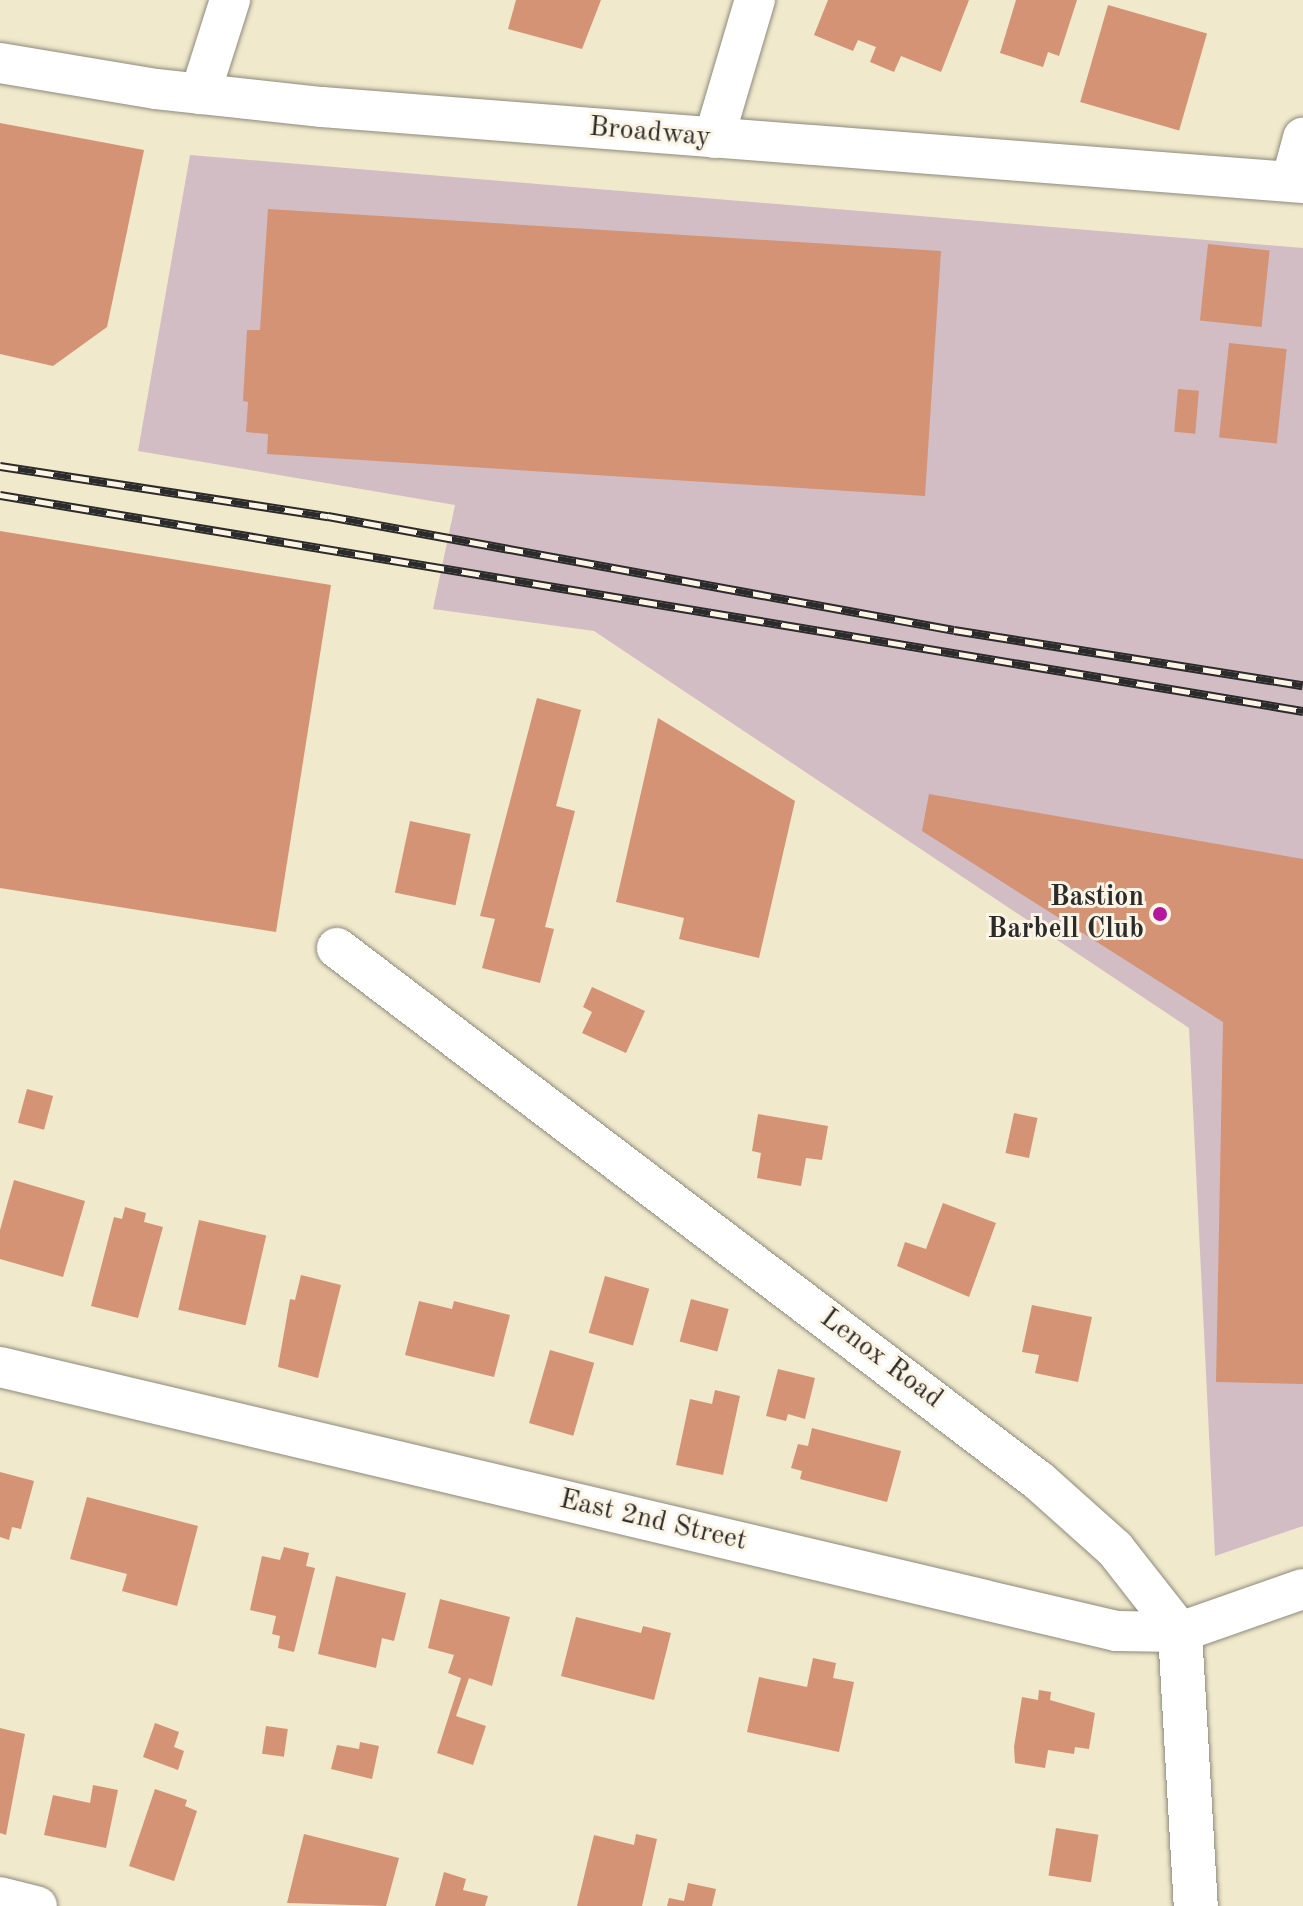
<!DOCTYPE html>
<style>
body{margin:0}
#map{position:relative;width:1303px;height:1906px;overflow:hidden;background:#f0e9cc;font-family:"Old Standard TT",serif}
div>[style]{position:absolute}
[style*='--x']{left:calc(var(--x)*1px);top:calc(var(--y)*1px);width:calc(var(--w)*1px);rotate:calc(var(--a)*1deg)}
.industrial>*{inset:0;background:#d2bdc5}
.building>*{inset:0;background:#d49375;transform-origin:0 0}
.roads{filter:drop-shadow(0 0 2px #8e8a7c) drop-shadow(0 0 2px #8e8a7c)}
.minor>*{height:40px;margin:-20px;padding:0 20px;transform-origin:20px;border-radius:20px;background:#fff}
.tertiary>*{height:44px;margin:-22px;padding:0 22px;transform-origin:22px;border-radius:22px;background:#fff}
.rail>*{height:9px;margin-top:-4.5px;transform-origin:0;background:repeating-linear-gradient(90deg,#fcf5e5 0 18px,#2b2b2b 0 36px);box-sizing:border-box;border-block:2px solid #2b2b2b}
.dots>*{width:22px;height:22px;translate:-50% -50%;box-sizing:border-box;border:4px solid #fcf5e5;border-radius:50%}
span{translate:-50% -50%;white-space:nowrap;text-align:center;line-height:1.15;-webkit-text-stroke:6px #fcf5e5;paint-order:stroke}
.street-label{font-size:28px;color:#2b2b2b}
.poi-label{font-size:28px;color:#2b2b2b;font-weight:700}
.right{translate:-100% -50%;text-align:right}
</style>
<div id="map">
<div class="industrial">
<i style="clip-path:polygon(190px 155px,1303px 248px,1303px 1526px,1215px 1556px,1189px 1028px,594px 631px,433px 609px,455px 505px,138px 451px)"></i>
</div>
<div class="building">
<i style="clip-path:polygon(516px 0,601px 0,582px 49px,508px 29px)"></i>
<i style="clip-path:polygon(828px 0,969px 0,941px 72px,901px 56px,894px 72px,870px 62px,876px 47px,858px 40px,853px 51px,814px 35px)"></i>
<i style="clip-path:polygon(1016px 0,1077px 0,1059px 56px,1048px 52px,1043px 67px,1000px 53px)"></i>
<i style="left:1108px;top:5px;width:103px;height:101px;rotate:16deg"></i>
<i style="clip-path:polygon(0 123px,144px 150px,107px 327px,53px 366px,0 354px)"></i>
<i style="clip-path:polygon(268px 209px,941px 251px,925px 496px,267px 454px,268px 434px,246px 432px,248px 402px,243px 401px,247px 330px,260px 330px)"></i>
<i style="left:1208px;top:244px;width:62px;height:77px;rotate:6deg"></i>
<i style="left:1229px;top:343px;width:58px;height:95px;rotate:6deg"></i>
<i style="left:1178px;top:389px;width:21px;height:43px;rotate:5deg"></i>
<i style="clip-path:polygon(0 531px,331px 585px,276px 932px,0 888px)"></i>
<i style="clip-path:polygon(537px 698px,581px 710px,556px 806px,575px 811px,545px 927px,554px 929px,540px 983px,482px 968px,495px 919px,480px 916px)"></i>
<i style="clip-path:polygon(658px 718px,795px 801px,759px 958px,679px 939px,684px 918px,616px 902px)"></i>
<i style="clip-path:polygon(929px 794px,1303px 859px,1303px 1384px,1216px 1382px,1223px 1022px,922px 831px)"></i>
<i style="left:410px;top:821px;width:62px;height:73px;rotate:12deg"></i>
<i style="clip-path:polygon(592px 987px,645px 1011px,626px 1053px,582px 1033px,592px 1012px,583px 1007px)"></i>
<i style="left:27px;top:1089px;width:27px;height:35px;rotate:15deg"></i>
<i style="left:1014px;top:1113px;width:24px;height:41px;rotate:12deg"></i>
<i style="clip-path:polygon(758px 1114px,828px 1126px,822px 1160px,806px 1158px,801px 1186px,757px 1178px,761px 1153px,752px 1151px)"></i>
<i style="clip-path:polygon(14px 1180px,85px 1201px,63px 1277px,0 1259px,0 1230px)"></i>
<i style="clip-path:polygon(943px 1203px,996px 1223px,969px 1297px,897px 1266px,905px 1242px,926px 1249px)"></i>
<i style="clip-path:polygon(125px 1207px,146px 1213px,144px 1222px,163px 1227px,138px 1318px,91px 1306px,114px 1217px,122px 1219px)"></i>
<i style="left:199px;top:1220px;width:69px;height:92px;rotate:13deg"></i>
<i style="clip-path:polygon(301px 1275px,341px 1285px,318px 1378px,278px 1367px,290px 1299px,295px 1300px)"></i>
<i style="left:605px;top:1276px;width:46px;height:59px;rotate:16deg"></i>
<i style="left:691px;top:1299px;width:39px;height:44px;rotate:15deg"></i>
<i style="clip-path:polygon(419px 1301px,452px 1309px,454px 1301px,510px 1315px,494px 1377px,405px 1355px)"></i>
<i style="clip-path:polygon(1032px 1305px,1092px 1317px,1078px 1382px,1035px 1373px,1039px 1355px,1022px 1352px)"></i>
<i style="left:550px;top:1350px;width:46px;height:76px;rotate:16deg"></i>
<i style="clip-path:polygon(778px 1369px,815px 1378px,805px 1419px,788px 1414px,786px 1421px,766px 1416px)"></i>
<i style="clip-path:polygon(715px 1390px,740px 1396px,723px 1475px,676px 1465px,690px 1399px,712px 1404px)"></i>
<i style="clip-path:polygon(812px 1428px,901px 1451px,887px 1502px,800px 1479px,802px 1471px,791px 1468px,798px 1444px,808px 1446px)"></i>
<i style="clip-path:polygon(0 1472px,34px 1481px,21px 1529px,12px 1527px,9px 1540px,0 1537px)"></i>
<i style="clip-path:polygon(87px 1497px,198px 1526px,177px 1606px,122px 1591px,127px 1574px,70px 1559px)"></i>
<i style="clip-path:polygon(284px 1547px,309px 1553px,306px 1566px,315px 1568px,294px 1652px,278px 1648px,280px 1636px,272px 1634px,276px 1616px,250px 1610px,262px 1556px,280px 1560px)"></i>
<i style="clip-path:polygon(336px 1576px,406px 1593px,394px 1641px,382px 1638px,376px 1668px,318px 1654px)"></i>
<i style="clip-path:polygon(440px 1599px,510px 1617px,492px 1686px,469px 1678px,456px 1716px,486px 1726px,473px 1765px,437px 1753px,461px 1678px,448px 1673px,454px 1655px,428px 1648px)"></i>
<i style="clip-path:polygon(576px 1617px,641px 1633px,643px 1626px,671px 1633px,654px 1700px,561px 1676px)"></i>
<i style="clip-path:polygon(813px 1658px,836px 1663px,833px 1678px,854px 1682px,839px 1752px,747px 1732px,759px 1677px,807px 1687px)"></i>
<i style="clip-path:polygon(1039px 1690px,1051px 1692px,1050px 1700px,1095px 1713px,1089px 1749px,1075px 1747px,1074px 1754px,1048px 1750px,1045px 1768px,1015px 1763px,1014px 1747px,1022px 1697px,1038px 1700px)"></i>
<i style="clip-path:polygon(155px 1723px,179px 1732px,174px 1747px,184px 1751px,178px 1770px,143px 1757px)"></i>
<i style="left:266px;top:1726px;width:22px;height:28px;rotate:8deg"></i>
<i style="clip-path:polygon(0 1728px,25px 1734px,6px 1835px,0 1833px)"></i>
<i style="clip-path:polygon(360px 1742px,379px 1746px,372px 1779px,331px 1769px,337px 1745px,359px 1749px)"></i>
<i style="clip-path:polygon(93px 1785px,118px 1790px,106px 1848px,44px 1835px,53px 1795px,90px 1803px)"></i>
<i style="clip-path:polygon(155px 1789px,187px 1800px,185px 1806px,197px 1811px,174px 1881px,129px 1866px)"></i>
<i style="left:1056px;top:1828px;width:43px;height:48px;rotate:9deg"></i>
<i style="clip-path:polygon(304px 1834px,399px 1858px,386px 1906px,287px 1903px)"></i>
<i style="clip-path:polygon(636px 1834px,657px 1839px,642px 1906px,577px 1906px,594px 1835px,634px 1845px)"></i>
<i style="clip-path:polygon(444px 1872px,466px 1879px,463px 1890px,488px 1896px,485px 1906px,435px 1906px)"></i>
<i style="clip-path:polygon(688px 1883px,716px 1889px,712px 1906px,667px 1906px,669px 1898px,684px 1901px)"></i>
</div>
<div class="roads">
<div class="minor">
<i style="--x:0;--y:63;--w:158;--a:9.5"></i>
<i style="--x:156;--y:89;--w:167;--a:6.2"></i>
<i style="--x:322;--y:107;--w:984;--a:4.43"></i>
<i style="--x:200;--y:94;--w:99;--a:-72.3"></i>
<i style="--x:714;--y:138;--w:144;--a:-73.5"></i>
<i style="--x:1291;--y:182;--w:46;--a:-74.7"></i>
<i style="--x:337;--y:948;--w:881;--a:37.21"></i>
<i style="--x:1039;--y:1481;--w:102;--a:41.8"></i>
<i style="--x:1115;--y:1549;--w:105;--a:51.9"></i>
<i style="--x:0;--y:1367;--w:1147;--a:13.31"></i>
<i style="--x:1116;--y:1631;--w:64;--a:0.9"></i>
<i style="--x:1180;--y:1632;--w:130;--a:-19.3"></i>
<i style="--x:0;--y:1897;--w:38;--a:14"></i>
</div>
<div class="tertiary">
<i style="--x:1180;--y:1632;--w:274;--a:86.7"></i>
</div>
</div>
<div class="rail">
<i style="--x:0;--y:466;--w:332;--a:8.7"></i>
<i style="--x:328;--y:516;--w:636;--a:10.32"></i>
<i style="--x:954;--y:630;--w:353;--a:9"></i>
<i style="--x:0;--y:495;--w:1321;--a:9.41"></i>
</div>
<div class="dots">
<i style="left:1160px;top:914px;background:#b5179e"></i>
</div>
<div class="street-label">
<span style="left:650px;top:133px;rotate:5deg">Broadway</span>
<span style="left:881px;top:1359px;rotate:37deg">Lenox Road</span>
<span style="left:653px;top:1521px;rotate:13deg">East 2nd Street</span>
</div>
<div class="poi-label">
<span class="right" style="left:1144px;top:914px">Bastion<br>Barbell Club</span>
</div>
</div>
